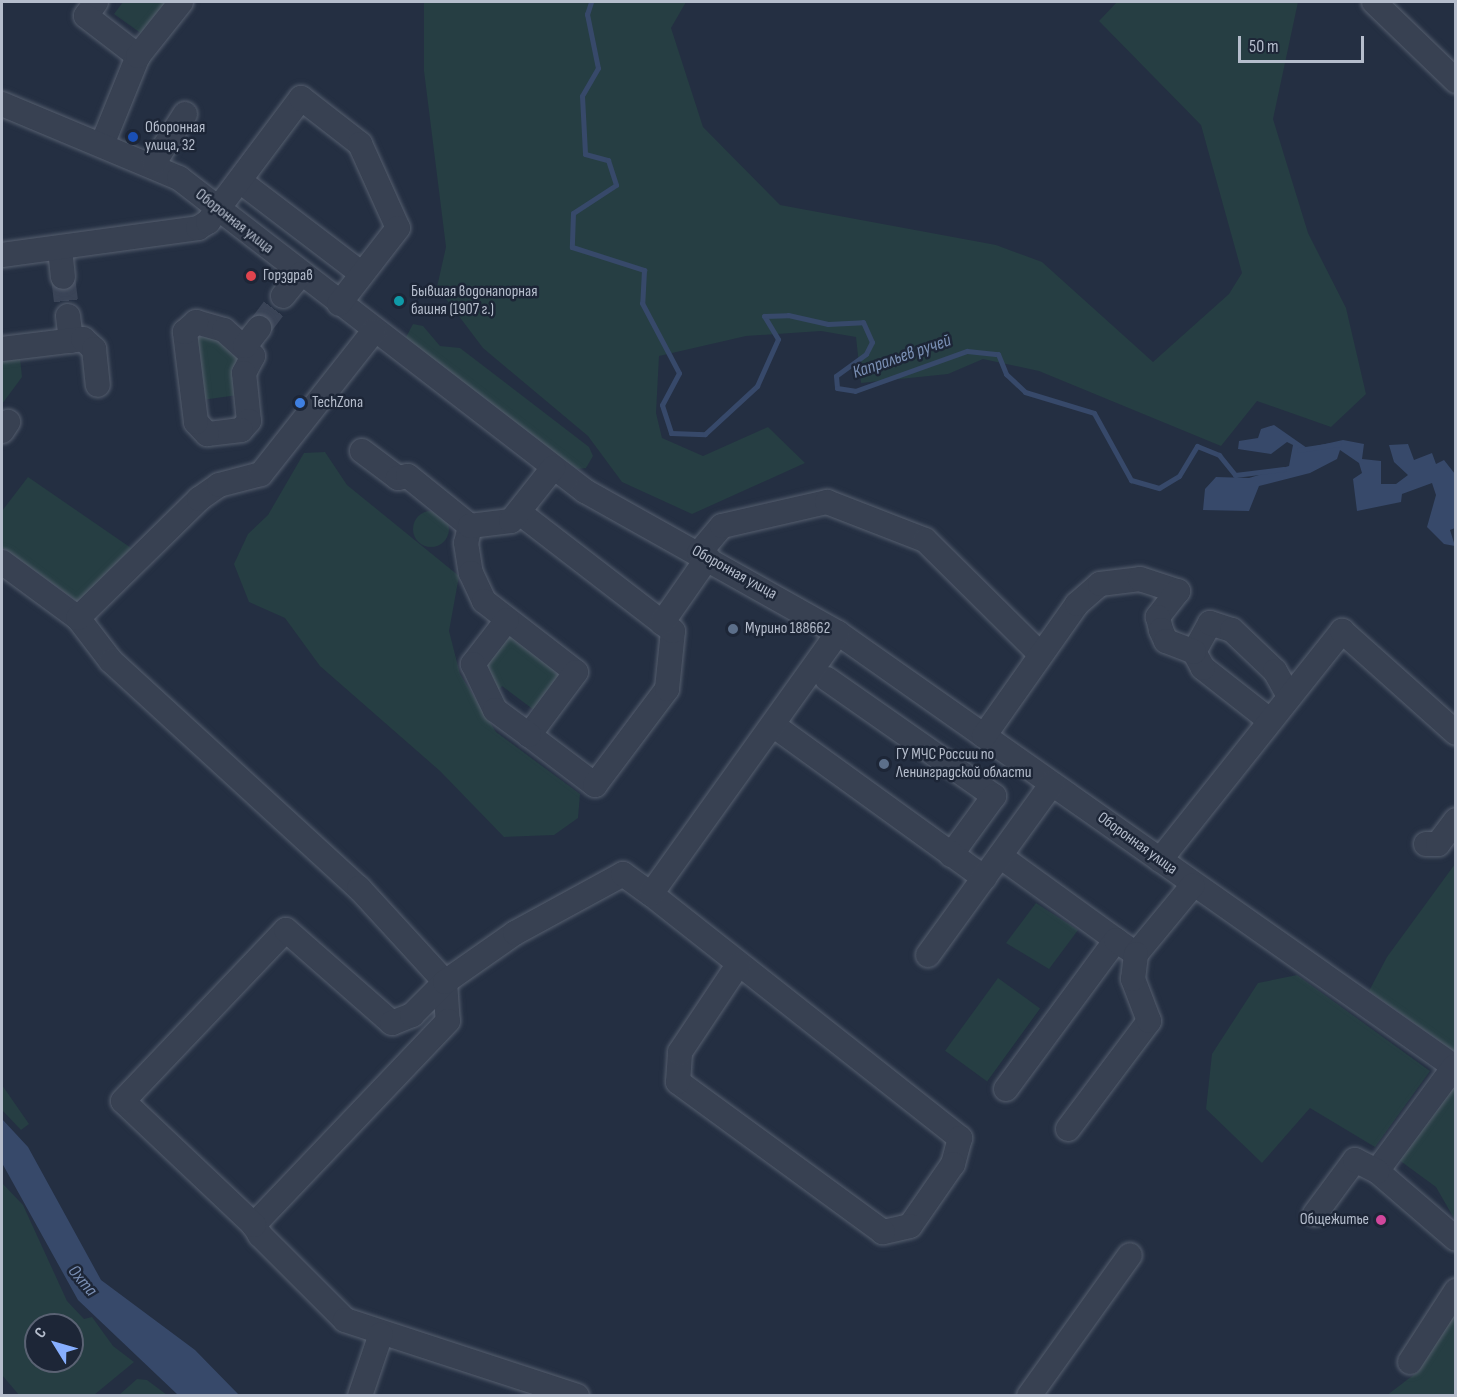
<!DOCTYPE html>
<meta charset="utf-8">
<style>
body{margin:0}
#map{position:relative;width:1457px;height:1397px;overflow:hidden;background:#242f42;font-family:"Sofia Sans Condensed",sans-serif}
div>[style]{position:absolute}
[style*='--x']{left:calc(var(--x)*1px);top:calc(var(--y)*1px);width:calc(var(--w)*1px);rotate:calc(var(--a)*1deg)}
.green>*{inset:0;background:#263e43;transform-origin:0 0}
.round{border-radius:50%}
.water>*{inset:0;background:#37496a}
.stream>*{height:5px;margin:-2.5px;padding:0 2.5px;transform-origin:2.5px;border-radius:2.5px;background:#37496a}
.minor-tunnel>*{height:24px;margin-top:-12px;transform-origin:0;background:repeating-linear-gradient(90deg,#3a4457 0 24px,transparent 0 36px)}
.roads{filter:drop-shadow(0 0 2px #565f6f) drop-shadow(0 0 2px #565f6f)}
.minor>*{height:24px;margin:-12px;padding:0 12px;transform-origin:12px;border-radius:12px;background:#384152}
.dots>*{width:16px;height:16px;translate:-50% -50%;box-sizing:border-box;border:3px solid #1d2637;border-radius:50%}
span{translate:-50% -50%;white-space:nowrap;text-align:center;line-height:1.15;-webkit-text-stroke:5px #1d2637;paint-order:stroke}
.poi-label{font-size:16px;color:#b5bdcc}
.left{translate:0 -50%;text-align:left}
.right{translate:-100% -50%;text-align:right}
.street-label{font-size:16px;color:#b5bdcc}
.water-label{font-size:18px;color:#7b90b5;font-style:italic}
.frame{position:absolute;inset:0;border:3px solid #b5bdcc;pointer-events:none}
.north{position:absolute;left:24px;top:1313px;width:60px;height:60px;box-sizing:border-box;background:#1d2637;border:2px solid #5a6273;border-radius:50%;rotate:307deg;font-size:16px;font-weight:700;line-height:24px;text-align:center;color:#b5bdcc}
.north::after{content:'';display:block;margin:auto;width:21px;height:27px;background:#87afff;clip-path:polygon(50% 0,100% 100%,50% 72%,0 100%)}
.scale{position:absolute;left:1238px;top:36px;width:126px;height:27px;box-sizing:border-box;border:3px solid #b5bdcc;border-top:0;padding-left:8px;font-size:18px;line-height:21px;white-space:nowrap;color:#b5bdcc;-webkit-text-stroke:4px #1d2637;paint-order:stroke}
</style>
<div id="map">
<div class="green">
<i style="clip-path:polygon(123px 2px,168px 2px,142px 34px,114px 14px)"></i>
<i style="clip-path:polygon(424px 2px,686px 2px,671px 28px,703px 127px,780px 205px,996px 245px,1042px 262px,1153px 362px,1229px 294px,1242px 273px,1201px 125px,1099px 21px,1117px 2px,1298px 2px,1273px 119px,1308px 233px,1346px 308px,1366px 394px,1331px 427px,1257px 401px,1221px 446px,1039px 371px,983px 359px,948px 374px,861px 383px,856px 337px,821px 331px,746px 336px,659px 356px,656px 413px,662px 438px,703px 456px,768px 427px,805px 463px,692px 514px,622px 482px,588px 436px,483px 348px,437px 287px,446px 247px,424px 71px)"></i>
<i style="clip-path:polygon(413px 324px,423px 326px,440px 346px,460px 348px,589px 447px,593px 456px,586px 468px,578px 469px,546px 451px,404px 341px)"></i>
<i style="clip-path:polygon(220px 334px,239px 348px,238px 395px,202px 400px,193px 338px)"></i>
<i style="clip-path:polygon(20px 358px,22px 377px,2px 404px,2px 360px)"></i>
<i style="clip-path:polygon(325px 452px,347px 485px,459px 576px,449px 631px,460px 674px,496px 732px,580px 794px,578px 818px,554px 835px,504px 837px,440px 771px,320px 666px,285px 618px,249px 602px,234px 564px,248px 534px,268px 515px,304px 453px)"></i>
<i style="clip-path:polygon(28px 477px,134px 550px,81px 604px,2px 547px,2px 511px)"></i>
<i class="round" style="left:413px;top:511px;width:36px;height:36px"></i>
<i style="clip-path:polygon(509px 632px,560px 675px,534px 710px,502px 686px,492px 699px,480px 668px)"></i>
<i style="clip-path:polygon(1455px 864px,1456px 1052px,1455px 1052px,1369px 991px,1387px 957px)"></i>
<i style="clip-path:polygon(1036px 903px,1078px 930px,1049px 969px,1006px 943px)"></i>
<i style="clip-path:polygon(1297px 975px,1430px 1071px,1375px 1147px,1310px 1108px,1262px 1163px,1206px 1109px,1212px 1054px,1258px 983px)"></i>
<i style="left:998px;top:978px;width:52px;height:90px;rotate:36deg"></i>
<i style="clip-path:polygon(1455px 1083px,1455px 1220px,1436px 1187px,1395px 1157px)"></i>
<i style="clip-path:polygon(2px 1085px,29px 1124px,21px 1130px,2px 1110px)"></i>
<i style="clip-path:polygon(evenodd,2px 1183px,23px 1205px,67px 1301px,84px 1319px,92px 1317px,113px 1346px,134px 1362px,94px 1395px,19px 1395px,2px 1375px,2px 1183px,36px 1325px,72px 1325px,72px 1361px,36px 1361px,36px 1325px)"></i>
<i style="clip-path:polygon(1455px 1309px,1455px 1395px,1386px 1396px,1416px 1373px)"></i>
<i style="clip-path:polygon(137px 1379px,147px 1380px,167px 1395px,119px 1395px)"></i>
</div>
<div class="water">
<i style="clip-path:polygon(1274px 425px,1307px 448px,1343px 440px,1364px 444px,1362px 459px,1381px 461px,1381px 484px,1396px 484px,1408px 475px,1394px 462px,1389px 445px,1408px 444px,1414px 460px,1432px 453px,1436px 464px,1444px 460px,1455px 474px,1455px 528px,1450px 530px,1455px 546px,1444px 544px,1427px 527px,1436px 495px,1432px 483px,1402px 494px,1401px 502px,1357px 511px,1353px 479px,1362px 473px,1359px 463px,1340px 450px,1337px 459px,1310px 473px,1259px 486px,1249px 511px,1203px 510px,1205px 489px,1216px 477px,1249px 478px,1289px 466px,1293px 445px,1287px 442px,1271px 454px,1238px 449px,1239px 441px,1258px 438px,1261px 429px)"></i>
<i style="clip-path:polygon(2px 1119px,28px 1147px,101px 1280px,195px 1350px,239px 1395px,178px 1395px,78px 1300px,2px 1163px)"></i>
</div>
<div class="stream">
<i style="--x:591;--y:2;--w:13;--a:108"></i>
<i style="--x:587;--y:14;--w:55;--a:78.5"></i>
<i style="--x:598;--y:68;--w:32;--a:120"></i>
<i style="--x:582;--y:96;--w:58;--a:87"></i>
<i style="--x:585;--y:154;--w:24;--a:15"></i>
<i style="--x:608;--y:160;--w:26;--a:72"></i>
<i style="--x:616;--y:185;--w:51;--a:146.9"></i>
<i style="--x:573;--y:213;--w:34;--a:92"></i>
<i style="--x:572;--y:247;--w:76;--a:17.7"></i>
<i style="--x:644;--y:270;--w:33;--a:93"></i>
<i style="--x:642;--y:303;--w:79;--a:62.1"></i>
<i style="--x:679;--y:373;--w:36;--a:118"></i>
<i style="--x:662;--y:405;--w:29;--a:72"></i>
<i style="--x:671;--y:433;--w:34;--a:2"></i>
<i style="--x:705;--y:434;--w:71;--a:-42.7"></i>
<i style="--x:757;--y:386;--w:51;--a:-65.9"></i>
<i style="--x:778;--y:339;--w:27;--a:-121"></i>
<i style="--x:764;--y:316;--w:24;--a:-2"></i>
<i style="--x:788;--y:315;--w:41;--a:12.7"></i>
<i style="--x:828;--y:324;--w:35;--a:-3"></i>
<i style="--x:863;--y:322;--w:22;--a:66"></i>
<i style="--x:872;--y:342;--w:13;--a:117"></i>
<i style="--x:866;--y:354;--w:37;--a:144"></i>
<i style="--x:836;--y:376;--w:12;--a:85"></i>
<i style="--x:837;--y:388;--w:18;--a:9"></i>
<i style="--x:855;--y:391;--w:119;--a:-19.7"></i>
<i style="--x:967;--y:351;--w:31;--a:6"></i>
<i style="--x:998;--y:354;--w:22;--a:68"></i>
<i style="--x:1006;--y:374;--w:26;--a:43"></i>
<i style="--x:1025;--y:392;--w:72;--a:16.9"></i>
<i style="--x:1094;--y:413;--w:77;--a:61.1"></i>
<i style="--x:1131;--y:480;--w:29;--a:16"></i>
<i style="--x:1159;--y:488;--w:23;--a:-31"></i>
<i style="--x:1179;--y:476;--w:35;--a:-59"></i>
<i style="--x:1197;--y:446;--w:24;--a:22"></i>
<i style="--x:1219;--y:455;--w:26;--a:51"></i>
<i style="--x:1235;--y:475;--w:49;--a:-7"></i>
<i style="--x:1299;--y:450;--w:40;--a:-8.5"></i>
</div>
<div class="minor-tunnel">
<i style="--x:63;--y:277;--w:39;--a:83"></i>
<i style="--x:259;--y:328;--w:40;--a:-53"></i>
</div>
<div class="roads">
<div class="minor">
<i style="--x:96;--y:2;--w:17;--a:126"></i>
<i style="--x:86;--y:16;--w:66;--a:37.6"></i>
<i style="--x:138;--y:56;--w:93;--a:112.1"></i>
<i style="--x:1374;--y:2;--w:114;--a:43.9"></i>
<i style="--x:138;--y:56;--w:69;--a:-51.5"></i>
<i style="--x:2;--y:104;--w:192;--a:22.7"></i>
<i style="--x:179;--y:178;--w:513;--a:37.63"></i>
<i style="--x:585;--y:491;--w:290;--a:29.3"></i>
<i style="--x:838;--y:633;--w:756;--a:35.14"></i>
<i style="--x:154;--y:163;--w:58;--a:-57.7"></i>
<i style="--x:240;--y:181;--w:153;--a:37.3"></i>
<i style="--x:60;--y:249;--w:28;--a:84"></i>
<i style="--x:2;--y:255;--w:198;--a:-7.8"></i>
<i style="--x:198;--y:228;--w:12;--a:-31"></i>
<i style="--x:208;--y:222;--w:155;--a:-53.1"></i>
<i style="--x:301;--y:98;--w:75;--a:37.9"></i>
<i style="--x:360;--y:144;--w:92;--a:65.7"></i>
<i style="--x:398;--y:228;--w:96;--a:127.8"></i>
<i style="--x:283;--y:296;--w:28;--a:-51"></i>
<i style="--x:68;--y:316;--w:25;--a:83"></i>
<i style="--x:196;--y:322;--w:29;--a:16"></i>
<i style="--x:224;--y:330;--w:39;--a:42"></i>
<i style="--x:253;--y:356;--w:19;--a:118"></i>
<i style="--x:244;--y:373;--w:48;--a:84.1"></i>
<i style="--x:249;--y:421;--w:12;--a:132"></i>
<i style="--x:241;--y:430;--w:34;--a:173"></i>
<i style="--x:207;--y:434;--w:16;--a:-133"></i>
<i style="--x:196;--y:422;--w:91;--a:-97"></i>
<i style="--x:185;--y:332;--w:15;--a:-42"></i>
<i style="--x:245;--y:346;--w:23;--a:-52"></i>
<i style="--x:2;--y:349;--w:82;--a:-7"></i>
<i style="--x:83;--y:339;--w:15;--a:42"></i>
<i style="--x:94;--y:349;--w:36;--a:84"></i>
<i style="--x:2;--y:431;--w:11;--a:-56"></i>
<i style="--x:362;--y:451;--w:45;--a:36.9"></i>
<i style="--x:398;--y:478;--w:10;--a:-11"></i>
<i style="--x:408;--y:476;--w:80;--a:38.9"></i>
<i style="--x:470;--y:526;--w:17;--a:103"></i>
<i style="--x:466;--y:543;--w:30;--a:81"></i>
<i style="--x:471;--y:573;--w:31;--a:65"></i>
<i style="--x:484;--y:601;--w:116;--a:37.7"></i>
<i style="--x:576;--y:672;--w:79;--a:126.7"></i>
<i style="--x:529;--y:735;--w:83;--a:37.1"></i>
<i style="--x:595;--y:785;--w:120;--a:-53.1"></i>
<i style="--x:667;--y:689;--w:58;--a:-84.1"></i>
<i style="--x:673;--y:631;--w:192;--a:-142.4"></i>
<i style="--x:470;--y:526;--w:41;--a:-7"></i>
<i style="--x:511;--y:521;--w:68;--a:-51.6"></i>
<i style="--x:699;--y:553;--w:35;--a:-50"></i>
<i style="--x:722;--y:526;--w:108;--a:-12.9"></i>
<i style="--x:827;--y:502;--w:105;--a:21.2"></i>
<i style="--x:925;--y:540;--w:162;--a:44.7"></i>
<i style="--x:2;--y:562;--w:94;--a:36.4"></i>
<i style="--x:78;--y:618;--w:54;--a:52.5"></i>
<i style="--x:111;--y:661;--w:336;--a:42.5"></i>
<i style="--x:359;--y:888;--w:127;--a:47.5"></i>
<i style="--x:445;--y:982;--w:39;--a:86"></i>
<i style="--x:448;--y:1021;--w:282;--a:133.6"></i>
<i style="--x:254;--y:1225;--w:12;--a:59"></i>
<i style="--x:260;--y:1235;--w:120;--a:45"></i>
<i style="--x:345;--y:1320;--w:244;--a:18.1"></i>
<i style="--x:78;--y:618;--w:170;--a:-44.5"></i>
<i style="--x:199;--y:499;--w:24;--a:-35"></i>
<i style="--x:219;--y:485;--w:43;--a:-14.7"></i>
<i style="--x:261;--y:474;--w:182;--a:-51.7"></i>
<i style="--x:507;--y:620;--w:56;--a:127.7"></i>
<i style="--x:473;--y:664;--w:51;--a:64.4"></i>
<i style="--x:495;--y:710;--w:42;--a:36.3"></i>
<i style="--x:662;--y:623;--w:80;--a:-55.1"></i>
<i style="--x:827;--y:679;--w:204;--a:35"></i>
<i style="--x:994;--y:796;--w:73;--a:126.1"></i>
<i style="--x:1268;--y:719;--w:83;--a:-141.9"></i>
<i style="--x:1203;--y:668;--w:18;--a:-119"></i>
<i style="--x:1194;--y:652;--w:33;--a:-61"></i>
<i style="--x:1210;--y:623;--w:23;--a:18"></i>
<i style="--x:1232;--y:630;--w:59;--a:43.6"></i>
<i style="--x:1275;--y:671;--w:29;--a:61"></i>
<i style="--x:773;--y:725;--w:261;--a:35.9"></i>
<i style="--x:984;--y:736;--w:161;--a:-54.8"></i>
<i style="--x:1077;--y:604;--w:30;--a:-41"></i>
<i style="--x:1100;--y:584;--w:40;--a:-7.1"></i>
<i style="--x:1140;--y:579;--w:40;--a:18"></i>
<i style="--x:1178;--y:591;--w:33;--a:128"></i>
<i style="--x:1158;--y:617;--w:13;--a:77"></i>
<i style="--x:1161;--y:630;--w:12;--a:66"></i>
<i style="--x:1166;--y:641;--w:30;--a:21"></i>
<i style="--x:1426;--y:844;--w:12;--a:0"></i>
<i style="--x:1438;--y:844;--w:30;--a:-53"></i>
<i style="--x:1000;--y:856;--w:143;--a:35.9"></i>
<i style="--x:1160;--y:860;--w:293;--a:-51.5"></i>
<i style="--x:1342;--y:631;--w:153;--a:41.8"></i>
<i style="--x:651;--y:894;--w:394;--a:38.3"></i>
<i style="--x:960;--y:1138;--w:27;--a:105"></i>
<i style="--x:953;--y:1164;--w:75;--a:124.7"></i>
<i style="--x:910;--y:1226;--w:28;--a:167"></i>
<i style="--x:883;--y:1232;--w:254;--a:-143.8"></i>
<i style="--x:678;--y:1082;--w:30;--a:-86"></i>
<i style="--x:680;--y:1052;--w:105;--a:-56.3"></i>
<i style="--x:928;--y:955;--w:211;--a:-54.1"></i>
<i style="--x:1454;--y:1067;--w:129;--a:126.5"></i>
<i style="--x:1377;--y:1171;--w:104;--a:40.7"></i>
<i style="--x:1006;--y:1089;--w:185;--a:-53.6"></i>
<i style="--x:1116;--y:940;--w:24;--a:35"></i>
<i style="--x:1136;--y:954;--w:89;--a:-50.4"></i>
<i style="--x:1068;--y:1129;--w:135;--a:-53.1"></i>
<i style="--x:1149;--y:1021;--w:45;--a:-110.9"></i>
<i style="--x:1133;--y:979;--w:25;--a:-83"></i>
<i style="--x:1315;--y:1214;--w:67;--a:-53.5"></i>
<i style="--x:1355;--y:1160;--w:25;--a:27"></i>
<i style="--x:254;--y:1225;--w:180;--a:-136.6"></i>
<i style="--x:123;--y:1101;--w:236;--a:-46.4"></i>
<i style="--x:286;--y:930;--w:141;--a:41.3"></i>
<i style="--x:392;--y:1023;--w:22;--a:-22"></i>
<i style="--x:412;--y:1015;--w:47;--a:-45"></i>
<i style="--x:445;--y:982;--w:85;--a:-35"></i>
<i style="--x:515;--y:933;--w:123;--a:-28.6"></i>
<i style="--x:623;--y:874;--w:34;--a:36"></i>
<i style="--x:651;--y:894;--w:321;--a:-54.4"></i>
<i style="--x:1410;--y:1362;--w:85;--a:-57.1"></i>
<i style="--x:360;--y:1396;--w:65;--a:-71.3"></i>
<i style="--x:1029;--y:1396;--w:173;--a:-54.4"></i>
</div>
</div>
<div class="dots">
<i style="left:133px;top:137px;background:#1a4fb4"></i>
<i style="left:251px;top:276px;background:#e0444e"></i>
<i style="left:399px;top:301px;background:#0f9aa8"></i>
<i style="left:300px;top:403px;background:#3f7fe0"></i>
<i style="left:733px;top:629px;background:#5c6f8a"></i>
<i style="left:884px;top:764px;background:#5c6f8a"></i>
<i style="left:1381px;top:1220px;background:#d1479c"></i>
</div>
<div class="poi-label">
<span class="left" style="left:145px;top:137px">Оборонная<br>улица, 32</span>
<span class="left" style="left:263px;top:276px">Горздрав</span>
<span class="left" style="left:411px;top:301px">Бывшая водонапорная<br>башня (1907 г.)</span>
<span class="left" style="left:312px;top:403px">TechZona</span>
<span class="left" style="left:745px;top:629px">Мурино 188662</span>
<span class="left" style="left:896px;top:764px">ГУ МЧС России по<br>Ленинградской области</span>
<span class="right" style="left:1369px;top:1220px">Общежитье</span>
</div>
<div class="street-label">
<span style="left:234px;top:222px;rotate:38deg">Оборонная улица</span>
<span style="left:734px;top:573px;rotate:29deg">Оборонная улица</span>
<span style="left:1137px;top:844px;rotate:36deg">Оборонная улица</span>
</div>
<div class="water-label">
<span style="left:902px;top:357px;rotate:-19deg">Капральев ручей</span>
<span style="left:82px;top:1281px;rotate:50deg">Охта</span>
</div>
<div class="frame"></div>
<div class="north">С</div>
<div class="scale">50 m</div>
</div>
